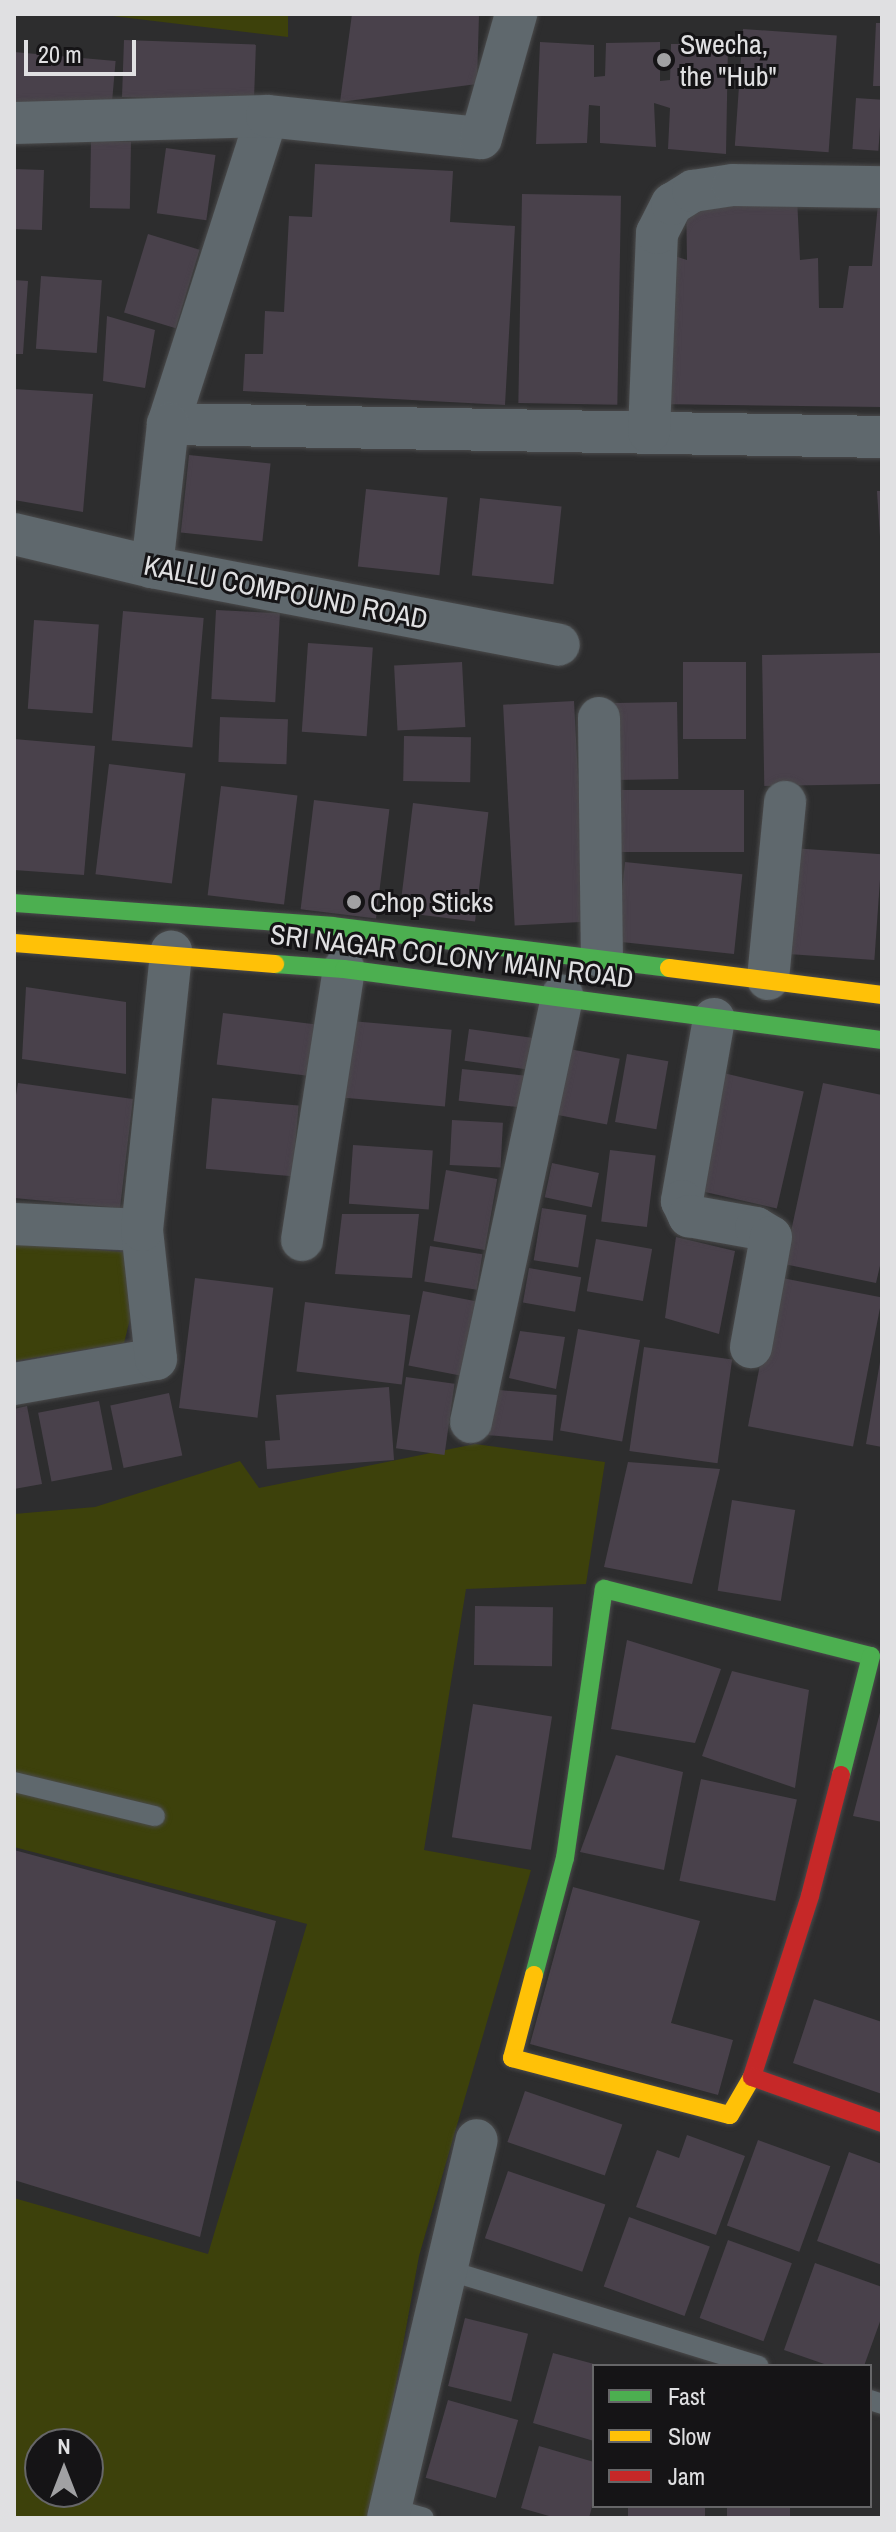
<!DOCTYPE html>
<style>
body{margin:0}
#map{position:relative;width:896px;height:2532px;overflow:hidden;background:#2d2d2e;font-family:"Archivo Narrow",sans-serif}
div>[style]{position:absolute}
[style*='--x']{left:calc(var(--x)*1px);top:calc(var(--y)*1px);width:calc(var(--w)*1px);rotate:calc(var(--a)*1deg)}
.green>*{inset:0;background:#3d410b}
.building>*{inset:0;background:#49414b;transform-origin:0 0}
.roads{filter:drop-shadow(0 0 2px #4a4a4b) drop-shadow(0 0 2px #4a4a4b)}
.lane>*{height:20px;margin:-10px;padding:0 10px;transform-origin:10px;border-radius:10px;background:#5f686d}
.street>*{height:42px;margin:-21px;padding:0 21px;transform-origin:21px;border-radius:21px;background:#5f686d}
.fast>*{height:18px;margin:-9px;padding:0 9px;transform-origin:9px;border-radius:9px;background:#4caf50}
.slow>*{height:18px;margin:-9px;padding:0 9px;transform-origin:9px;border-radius:9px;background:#ffc107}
.jam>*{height:18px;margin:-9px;padding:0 9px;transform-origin:9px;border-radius:9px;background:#c62828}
.dots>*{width:22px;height:22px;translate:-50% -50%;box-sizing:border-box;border:4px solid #151416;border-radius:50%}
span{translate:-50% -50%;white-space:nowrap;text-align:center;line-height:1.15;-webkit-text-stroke:6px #151416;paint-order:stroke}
.poi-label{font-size:28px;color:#e0e0e2}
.left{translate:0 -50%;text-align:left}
.street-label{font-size:28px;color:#e0e0e2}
.frame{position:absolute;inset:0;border:16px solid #e0e0e2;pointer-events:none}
.legend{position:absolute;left:592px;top:2364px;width:280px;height:144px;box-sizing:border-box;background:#151416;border:2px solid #666668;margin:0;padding:10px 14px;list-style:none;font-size:24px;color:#e0e0e2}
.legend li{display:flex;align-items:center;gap:16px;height:40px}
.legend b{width:40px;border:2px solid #666668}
.north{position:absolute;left:24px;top:2428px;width:80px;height:80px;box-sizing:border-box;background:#151416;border:2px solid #666668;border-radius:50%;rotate:0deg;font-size:22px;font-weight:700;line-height:32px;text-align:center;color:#e0e0e2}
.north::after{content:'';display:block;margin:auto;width:28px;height:36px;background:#a1a1a3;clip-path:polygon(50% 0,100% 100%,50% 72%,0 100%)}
.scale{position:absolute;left:24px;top:40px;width:112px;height:36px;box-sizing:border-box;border:4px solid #e0e0e2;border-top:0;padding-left:10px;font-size:24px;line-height:28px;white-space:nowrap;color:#e0e0e2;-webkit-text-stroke:6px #151416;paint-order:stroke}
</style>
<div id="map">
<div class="green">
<i style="clip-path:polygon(96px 14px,288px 14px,288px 37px)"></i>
<i style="clip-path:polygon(14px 1243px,146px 1254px,124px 1343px,14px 1361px)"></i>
<i style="clip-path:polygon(evenodd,475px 1444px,605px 1462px,586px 1584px,466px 1589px,424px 1850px,531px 1870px,419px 2256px,372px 2518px,14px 2518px,14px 2198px,208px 2254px,307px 1924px,14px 1847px,14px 1514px,95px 1507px,240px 1461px,259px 1488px,475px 1444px,40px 2444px,88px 2444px,88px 2492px,40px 2492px,40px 2444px)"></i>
</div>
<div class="building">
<i style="clip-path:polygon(352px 14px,479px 14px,477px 84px,340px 102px)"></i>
<i style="clip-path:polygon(876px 23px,882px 23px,882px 86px,873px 86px)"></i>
<i style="left:743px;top:29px;width:94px;height:117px;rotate:4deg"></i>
<i style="left:124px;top:40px;width:132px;height:57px;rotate:2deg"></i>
<i style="clip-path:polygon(540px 42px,594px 45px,594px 77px,605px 76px,606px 43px,660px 42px,660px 81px,670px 80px,671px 44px,728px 44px,726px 154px,668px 149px,670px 108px,654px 103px,656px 147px,600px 143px,600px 106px,589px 105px,587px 143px,536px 144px)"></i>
<i style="left:14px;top:52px;width:102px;height:53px;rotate:5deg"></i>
<i style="left:856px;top:98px;width:26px;height:51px;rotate:4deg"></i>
<i style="left:91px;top:141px;width:40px;height:67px;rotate:1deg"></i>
<i style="left:166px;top:148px;width:50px;height:66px;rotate:8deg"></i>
<i style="clip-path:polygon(315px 164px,453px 171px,450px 222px,515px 226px,505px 405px,243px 391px,245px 354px,263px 354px,265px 311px,284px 312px,289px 216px,312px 217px)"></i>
<i style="left:14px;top:169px;width:30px;height:60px;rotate:2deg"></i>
<i style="left:522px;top:194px;width:99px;height:209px;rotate:1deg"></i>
<i style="clip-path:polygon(686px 197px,797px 197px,800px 260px,818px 258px,819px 308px,843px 308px,849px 266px,872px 266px,878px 204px,882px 204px,882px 407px,654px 404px,665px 253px,687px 260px)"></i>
<i style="left:148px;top:234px;width:54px;height:82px;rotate:17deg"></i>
<i style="left:41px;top:276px;width:61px;height:73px;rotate:4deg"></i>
<i style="clip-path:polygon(14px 280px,28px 281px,23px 354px,14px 354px)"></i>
<i style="clip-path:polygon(107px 316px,155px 330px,145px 388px,103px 381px)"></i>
<i style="clip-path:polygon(14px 389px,93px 394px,83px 512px,14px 500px)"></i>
<i style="left:189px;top:455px;width:82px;height:78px;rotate:6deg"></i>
<i style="left:366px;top:489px;width:82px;height:78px;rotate:6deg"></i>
<i style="clip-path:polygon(877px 491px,882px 491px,882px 537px,880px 537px)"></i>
<i style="left:480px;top:498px;width:82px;height:78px;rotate:6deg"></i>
<i style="left:216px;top:610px;width:64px;height:89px;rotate:3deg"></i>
<i style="left:123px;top:611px;width:81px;height:130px;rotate:5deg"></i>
<i style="left:34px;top:620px;width:65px;height:89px;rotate:4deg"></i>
<i style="left:308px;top:643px;width:65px;height:89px;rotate:4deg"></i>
<i style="left:880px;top:653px;width:131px;height:118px;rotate:89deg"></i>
<i style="left:462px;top:662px;width:65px;height:68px;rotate:87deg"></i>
<i style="left:746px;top:662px;width:77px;height:63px;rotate:90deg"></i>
<i style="left:574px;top:701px;width:221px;height:71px;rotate:87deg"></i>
<i style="left:677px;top:702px;width:77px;height:63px;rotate:89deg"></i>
<i style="left:220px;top:717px;width:68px;height:45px;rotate:2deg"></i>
<i style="left:404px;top:736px;width:67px;height:45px;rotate:1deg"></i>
<i style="clip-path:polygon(14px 739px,95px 746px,84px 875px,14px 870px)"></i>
<i style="left:109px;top:764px;width:77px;height:111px;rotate:7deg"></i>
<i style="left:221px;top:786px;width:77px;height:110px;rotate:7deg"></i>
<i style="left:615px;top:790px;width:129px;height:62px"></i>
<i style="left:314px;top:800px;width:76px;height:110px;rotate:7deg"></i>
<i style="left:413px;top:803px;width:76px;height:110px;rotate:7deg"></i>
<i style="left:792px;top:848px;width:90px;height:106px;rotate:4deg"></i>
<i style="left:625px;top:862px;width:118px;height:80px;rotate:6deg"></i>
<i style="clip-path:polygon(26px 987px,126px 1002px,126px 1074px,22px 1059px)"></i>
<i style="left:223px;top:1013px;width:92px;height:52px;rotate:7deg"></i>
<i style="left:351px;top:1021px;width:101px;height:77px;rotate:5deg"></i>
<i style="left:469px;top:1029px;width:69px;height:32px;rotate:8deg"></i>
<i style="left:554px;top:1046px;width:67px;height:67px;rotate:11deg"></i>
<i style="left:627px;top:1054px;width:42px;height:69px;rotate:10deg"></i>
<i style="left:462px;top:1069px;width:64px;height:32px;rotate:6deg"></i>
<i style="left:719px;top:1072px;width:87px;height:120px;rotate:13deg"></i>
<i style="clip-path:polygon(18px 1083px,133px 1099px,120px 1208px,14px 1198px,14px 1107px)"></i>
<i style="clip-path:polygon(823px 1083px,882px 1095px,882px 1257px,876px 1283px,784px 1264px)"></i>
<i style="left:212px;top:1098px;width:87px;height:71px;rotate:5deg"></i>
<i style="left:452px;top:1120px;width:51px;height:45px;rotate:3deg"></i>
<i style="left:353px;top:1145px;width:80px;height:59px;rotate:4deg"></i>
<i style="left:610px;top:1150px;width:46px;height:72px;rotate:7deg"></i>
<i style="left:552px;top:1163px;width:48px;height:35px;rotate:12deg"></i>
<i style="left:446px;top:1170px;width:52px;height:72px;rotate:10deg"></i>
<i style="left:542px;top:1208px;width:45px;height:53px;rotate:9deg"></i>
<i style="clip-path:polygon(342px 1214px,419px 1214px,412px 1278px,335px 1274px)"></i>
<i style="clip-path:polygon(676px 1237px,735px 1251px,719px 1334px,665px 1318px)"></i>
<i style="left:596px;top:1239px;width:57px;height:53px;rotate:10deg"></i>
<i style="left:430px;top:1246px;width:53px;height:36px;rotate:9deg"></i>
<i style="left:529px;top:1268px;width:53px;height:35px;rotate:10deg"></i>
<i style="left:777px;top:1277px;width:107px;height:152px;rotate:11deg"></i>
<i style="left:195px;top:1278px;width:79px;height:131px;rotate:7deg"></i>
<i style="left:423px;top:1291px;width:59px;height:76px;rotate:11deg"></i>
<i style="left:305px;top:1302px;width:106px;height:70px;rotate:7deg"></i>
<i style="left:578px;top:1329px;width:63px;height:103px;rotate:10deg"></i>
<i style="clip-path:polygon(520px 1331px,565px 1337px,556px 1389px,509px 1378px)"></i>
<i style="left:644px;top:1347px;width:89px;height:105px;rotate:8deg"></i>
<i style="clip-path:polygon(880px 1362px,882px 1363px,882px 1447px,866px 1444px)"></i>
<i style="left:406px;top:1377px;width:49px;height:72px;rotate:8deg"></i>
<i style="clip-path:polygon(389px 1387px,394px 1460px,267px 1469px,265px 1441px,280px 1440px,276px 1395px)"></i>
<i style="left:488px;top:1389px;width:69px;height:46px;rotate:5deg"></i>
<i style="left:169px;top:1393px;width:64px;height:60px;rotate:78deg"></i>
<i style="left:99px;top:1401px;width:70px;height:62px;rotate:79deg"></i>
<i style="clip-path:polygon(27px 1406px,42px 1484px,14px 1489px,14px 1409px)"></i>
<i style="clip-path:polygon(628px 1462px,720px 1469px,692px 1584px,604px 1567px)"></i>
<i style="left:732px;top:1500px;width:64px;height:92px;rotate:9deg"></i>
<i style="left:475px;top:1606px;width:78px;height:59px;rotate:1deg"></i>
<i style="clip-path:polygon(627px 1640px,721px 1669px,695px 1743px,611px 1729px)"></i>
<i style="clip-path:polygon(732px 1671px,809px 1690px,795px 1788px,702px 1756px)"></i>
<i style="left:473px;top:1704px;width:80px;height:135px;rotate:9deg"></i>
<i style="clip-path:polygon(882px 1705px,882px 1822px,853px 1816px)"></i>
<i style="clip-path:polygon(616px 1755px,683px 1772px,664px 1870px,580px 1852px)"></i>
<i style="left:701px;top:1779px;width:98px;height:104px;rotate:12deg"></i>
<i style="clip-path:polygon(14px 1850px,276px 1921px,200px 2237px,14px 2180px)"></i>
<i style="clip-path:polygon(573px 1887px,700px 1921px,671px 2023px,733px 2040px,718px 2095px,530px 2044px)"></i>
<i style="clip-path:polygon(814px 1999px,882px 2022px,882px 2094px,793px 2063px)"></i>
<i style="left:525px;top:2091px;width:103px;height:54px;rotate:19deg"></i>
<i style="clip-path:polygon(687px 2135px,745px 2156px,716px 2235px,636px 2207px,657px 2150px,679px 2158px)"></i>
<i style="left:758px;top:2140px;width:77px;height:91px;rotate:20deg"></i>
<i style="clip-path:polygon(849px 2152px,882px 2164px,882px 2265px,817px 2241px)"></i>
<i style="left:508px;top:2171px;width:103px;height:71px;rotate:19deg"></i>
<i style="left:629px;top:2217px;width:86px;height:74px;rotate:20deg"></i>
<i style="left:728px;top:2240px;width:68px;height:83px;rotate:20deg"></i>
<i style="clip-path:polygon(815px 2263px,882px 2287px,882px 2316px,864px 2366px,830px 2366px,784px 2350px)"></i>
<i style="left:465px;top:2318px;width:65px;height:70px;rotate:14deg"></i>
<i style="clip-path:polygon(553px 2353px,594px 2364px,594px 2441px,533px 2423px)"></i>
<i style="left:448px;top:2400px;width:73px;height:81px;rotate:16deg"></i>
<i style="clip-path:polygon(539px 2446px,594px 2462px,594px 2499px,589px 2518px,556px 2518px,521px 2508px)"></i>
<i style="left:628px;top:2506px;width:77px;height:12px"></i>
<i style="left:727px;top:2506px;width:63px;height:12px"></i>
</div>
<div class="roads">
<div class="lane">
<i style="--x:14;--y:1782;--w:145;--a:13.6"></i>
<i style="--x:447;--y:2270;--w:326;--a:17.1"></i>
<i style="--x:870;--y:2400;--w:13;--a:18"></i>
<i style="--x:390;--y:2508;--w:35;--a:16"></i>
</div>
<div class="street">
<i style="--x:267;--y:116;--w:324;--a:107.8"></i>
<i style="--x:168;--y:424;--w:714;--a:1.04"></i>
<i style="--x:14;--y:123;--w:253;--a:-1.6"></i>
<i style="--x:267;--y:116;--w:215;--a:5.9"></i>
<i style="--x:481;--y:138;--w:129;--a:-74.2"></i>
<i style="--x:649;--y:432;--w:199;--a:-87.7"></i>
<i style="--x:657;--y:233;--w:33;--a:-63"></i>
<i style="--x:672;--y:204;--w:25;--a:-32"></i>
<i style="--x:693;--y:191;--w:40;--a:-8.5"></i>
<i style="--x:733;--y:185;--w:149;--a:0.8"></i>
<i style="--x:14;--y:534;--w:142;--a:13.4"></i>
<i style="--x:152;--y:567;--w:414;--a:10.8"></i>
<i style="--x:152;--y:567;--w:144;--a:-83.6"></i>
<i style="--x:599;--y:718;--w:239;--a:89.3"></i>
<i style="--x:768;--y:979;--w:178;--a:-84.5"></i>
<i style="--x:714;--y:1019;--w:185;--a:100"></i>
<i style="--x:682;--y:1201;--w:17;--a:65"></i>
<i style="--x:689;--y:1216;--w:68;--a:10.2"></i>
<i style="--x:756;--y:1228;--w:17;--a:31"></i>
<i style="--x:771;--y:1237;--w:112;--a:100.3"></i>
<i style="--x:14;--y:1224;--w:128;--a:2.7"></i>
<i style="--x:302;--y:1240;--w:274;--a:-81.2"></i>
<i style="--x:14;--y:1384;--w:144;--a:-10"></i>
<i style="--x:156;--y:1359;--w:130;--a:-96.2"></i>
<i style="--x:142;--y:1230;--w:280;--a:-84"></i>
<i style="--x:471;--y:1422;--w:436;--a:-77.9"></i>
<i style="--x:388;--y:2518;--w:388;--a:-76.8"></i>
</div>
<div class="fast">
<i style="--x:14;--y:903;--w:319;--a:4.1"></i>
<i style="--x:332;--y:926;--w:340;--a:7.1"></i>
<i style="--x:275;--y:964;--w:69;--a:4.1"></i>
<i style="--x:344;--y:969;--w:543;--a:7.52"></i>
<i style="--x:534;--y:1975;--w:121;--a:-75.2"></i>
<i style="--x:565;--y:1858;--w:272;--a:-81.8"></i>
<i style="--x:604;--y:1589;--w:275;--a:14.1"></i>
<i style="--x:871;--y:1656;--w:123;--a:104.1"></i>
</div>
<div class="slow">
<i style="--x:14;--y:943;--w:262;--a:4.6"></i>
<i style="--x:669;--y:968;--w:215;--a:7.2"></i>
<i style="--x:534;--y:1975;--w:86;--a:104.8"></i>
<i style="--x:512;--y:2058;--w:225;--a:14.7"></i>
<i style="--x:730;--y:2115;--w:44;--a:-59.9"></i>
</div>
<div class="jam">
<i style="--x:841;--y:1775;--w:125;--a:104.4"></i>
<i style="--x:810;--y:1896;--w:190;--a:107.8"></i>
<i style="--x:752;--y:2077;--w:138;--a:19.5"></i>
</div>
</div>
<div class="dots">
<i style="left:664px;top:60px;background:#a1a1a3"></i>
<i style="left:354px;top:902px;background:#a1a1a3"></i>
</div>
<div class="poi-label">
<span class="left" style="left:680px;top:60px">Swecha,<br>the "Hub"</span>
<span class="left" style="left:370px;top:902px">Chop Sticks</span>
</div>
<div class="street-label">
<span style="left:286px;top:592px;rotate:11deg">KALLU COMPOUND ROAD</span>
<span style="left:452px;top:956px;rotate:7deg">SRI NAGAR COLONY MAIN ROAD</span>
</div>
<div class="frame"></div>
<ul class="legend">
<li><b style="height:10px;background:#4caf50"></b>Fast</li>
<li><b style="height:10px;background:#ffc107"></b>Slow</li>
<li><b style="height:10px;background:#c62828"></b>Jam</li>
</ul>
<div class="north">N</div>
<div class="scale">20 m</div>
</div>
